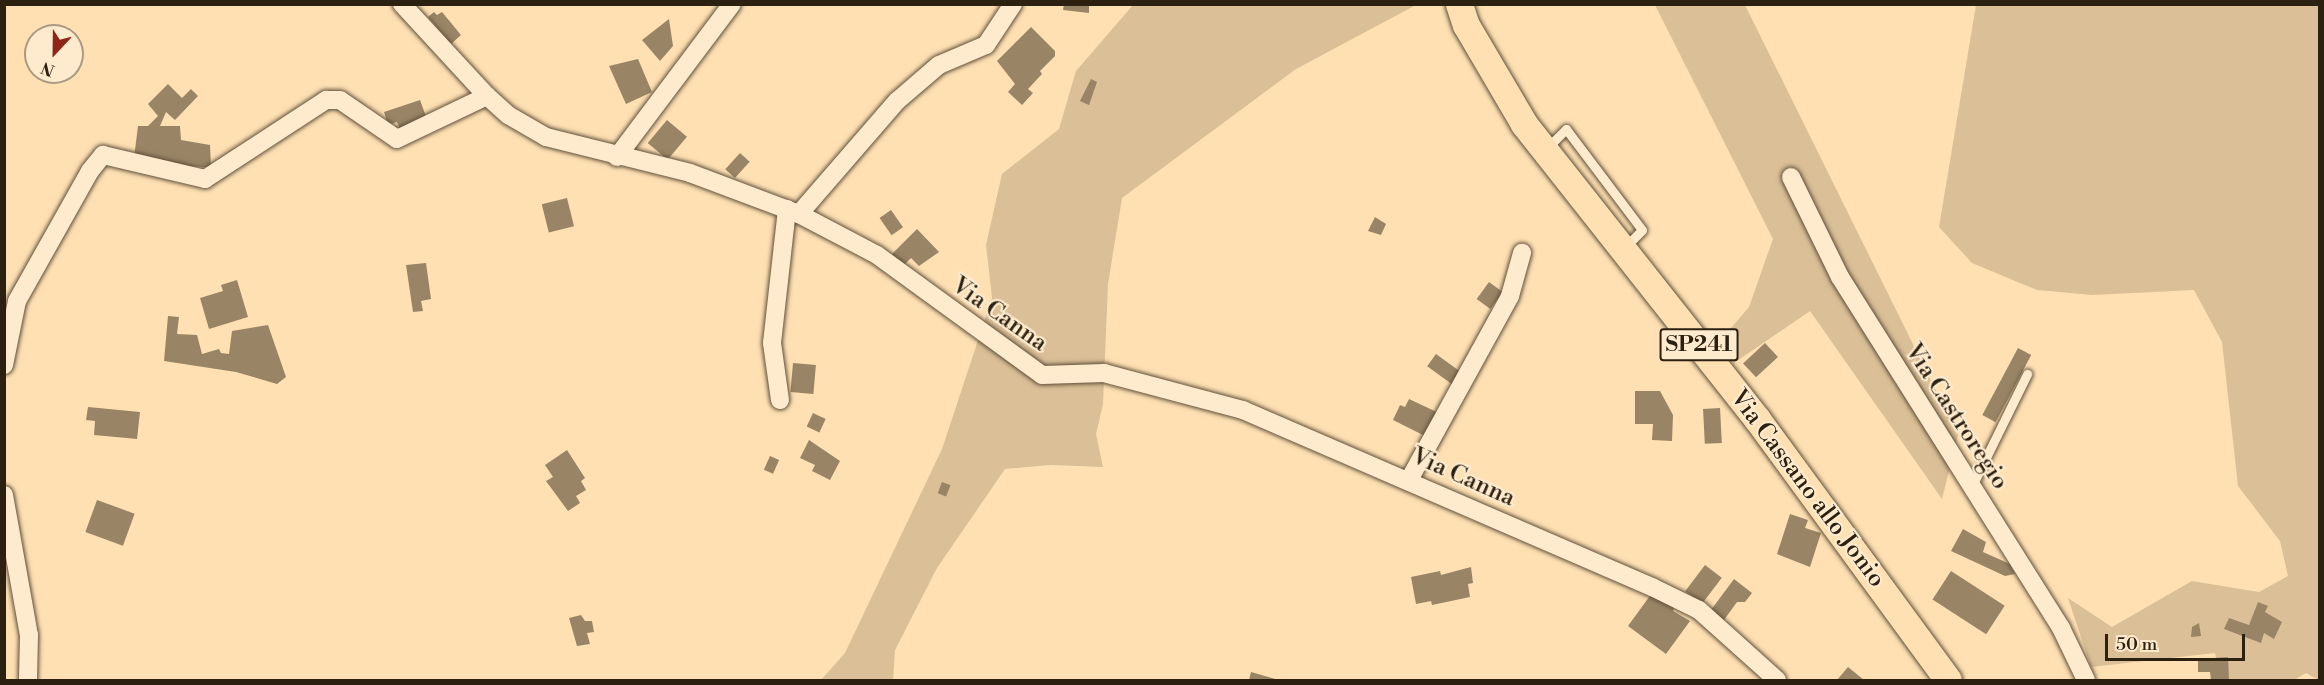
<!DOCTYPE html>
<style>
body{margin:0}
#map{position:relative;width:2324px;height:685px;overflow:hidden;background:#fee0b3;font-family:"Libre Bodoni",serif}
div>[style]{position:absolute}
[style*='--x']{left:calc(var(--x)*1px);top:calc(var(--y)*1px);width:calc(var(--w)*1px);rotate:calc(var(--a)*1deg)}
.green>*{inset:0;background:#dabf97}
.building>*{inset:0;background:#998465;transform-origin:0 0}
.roads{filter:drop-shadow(0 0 2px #60503a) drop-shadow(0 0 2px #60503a)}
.service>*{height:9px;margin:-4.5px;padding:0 4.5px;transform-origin:4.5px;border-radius:4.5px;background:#feebce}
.minor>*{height:18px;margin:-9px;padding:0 9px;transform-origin:9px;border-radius:9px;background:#feebce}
.primary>*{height:27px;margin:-13.5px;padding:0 13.5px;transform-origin:13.5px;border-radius:13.5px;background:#fee0b3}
span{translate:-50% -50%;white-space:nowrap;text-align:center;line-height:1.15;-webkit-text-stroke:4.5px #feebce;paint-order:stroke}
.shield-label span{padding:2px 4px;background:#feebce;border:2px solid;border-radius:4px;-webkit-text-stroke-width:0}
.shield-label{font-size:22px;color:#2c2011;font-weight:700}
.street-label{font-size:24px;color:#2c2011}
.frame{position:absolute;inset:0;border:6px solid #2c2011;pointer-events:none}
.north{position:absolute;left:24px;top:24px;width:60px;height:60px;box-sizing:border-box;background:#feebce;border:2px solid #aa9a82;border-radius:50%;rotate:202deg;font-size:16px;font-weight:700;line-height:24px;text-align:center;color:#2c2011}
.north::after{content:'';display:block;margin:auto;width:21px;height:27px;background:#8f2418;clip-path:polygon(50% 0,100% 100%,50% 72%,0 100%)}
.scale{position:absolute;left:2105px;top:634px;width:140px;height:27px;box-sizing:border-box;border:3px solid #2c2011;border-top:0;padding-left:8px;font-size:18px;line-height:21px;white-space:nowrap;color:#2c2011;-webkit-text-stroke:4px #feebce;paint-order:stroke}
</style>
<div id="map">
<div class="green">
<i style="clip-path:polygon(1133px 5px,1416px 5px,1296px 69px,1122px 198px,1108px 284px,1103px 404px,1096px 434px,1103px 467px,1051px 465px,1005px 469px,937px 568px,895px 650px,893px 680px,821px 680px,845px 653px,942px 449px,992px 298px,986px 245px,1002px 174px,1059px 129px,1076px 71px)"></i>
<i style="clip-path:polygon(1655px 5px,1745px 5px,1958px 435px,1942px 499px,1810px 311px,1734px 363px,1714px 348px,1749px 307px,1773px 239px)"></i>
<i style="clip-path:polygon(1976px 5px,2319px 5px,2319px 680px,2306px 673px,2294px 680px,2221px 680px,2215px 653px,2091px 667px,2068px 598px,2112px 627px,2192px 581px,2259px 592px,2288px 576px,2280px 541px,2238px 486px,2222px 342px,2194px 290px,2092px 295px,2037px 290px,1972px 263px,1939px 227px)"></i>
</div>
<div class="building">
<i style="clip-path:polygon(1064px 4px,1089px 4px,1089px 13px,1063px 10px)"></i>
<i style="clip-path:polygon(434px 12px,437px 15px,442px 12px,461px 35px,451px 44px,428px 17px)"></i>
<i style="clip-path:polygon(669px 19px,673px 46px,660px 61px,642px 40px)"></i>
<i style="clip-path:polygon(1031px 27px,1055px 51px,1055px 56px,1040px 71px,1042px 74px,1028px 89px,1033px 93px,1022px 105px,1008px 92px,1015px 84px,997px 61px)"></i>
<i style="clip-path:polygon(638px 59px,652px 92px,626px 104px,609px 66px)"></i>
<i style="clip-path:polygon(1091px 79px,1097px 82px,1089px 105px,1080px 101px)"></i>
<i style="clip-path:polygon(168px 84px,182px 98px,191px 89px,198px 96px,175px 120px,166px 112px,160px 126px,180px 126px,181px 140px,210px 145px,211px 167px,154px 166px,134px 158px,138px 126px,148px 126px,158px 116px,148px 104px)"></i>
<i style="clip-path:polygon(420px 100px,428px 122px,401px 131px,397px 122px,388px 125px,384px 112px)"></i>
<i style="left:667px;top:120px;width:26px;height:30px;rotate:40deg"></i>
<i style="left:740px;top:153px;width:13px;height:22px;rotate:42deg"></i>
<i style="left:567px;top:198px;width:29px;height:26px;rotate:76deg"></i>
<i style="left:891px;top:210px;width:21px;height:14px;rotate:55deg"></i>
<i style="clip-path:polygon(1375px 217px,1386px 224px,1381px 235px,1368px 231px)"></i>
<i style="clip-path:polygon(917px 229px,939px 252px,919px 266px,911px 258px,903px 266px,892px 254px)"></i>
<i style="clip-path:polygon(426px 263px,431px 299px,421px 301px,423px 311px,413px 312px,406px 265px)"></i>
<i style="clip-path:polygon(237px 280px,248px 317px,209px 329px,200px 298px,223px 291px,221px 285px)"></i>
<i style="left:1489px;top:282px;width:17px;height:21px;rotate:36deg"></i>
<i style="clip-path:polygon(168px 316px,179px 317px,177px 334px,197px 335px,202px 354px,219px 349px,221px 353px,229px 354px,232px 331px,268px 325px,286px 377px,277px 384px,236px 372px,164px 361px)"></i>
<i style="left:1765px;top:343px;width:19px;height:30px;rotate:47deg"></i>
<i style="left:2018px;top:348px;width:15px;height:76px;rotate:28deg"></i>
<i style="left:1436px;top:354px;width:32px;height:15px;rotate:36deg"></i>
<i style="left:793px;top:363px;width:23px;height:29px;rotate:5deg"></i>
<i style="clip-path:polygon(1635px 391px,1660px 391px,1673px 415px,1672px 441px,1652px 440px,1653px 424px,1635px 424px)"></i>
<i style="clip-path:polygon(1409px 399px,1441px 414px,1429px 438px,1393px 420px,1400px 405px,1405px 407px)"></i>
<i style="clip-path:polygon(88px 407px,140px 412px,137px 439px,94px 435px,95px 421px,86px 420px)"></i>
<i style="left:1720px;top:408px;width:35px;height:17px;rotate:87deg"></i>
<i style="left:813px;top:413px;width:14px;height:15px;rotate:25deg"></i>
<i style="clip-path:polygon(809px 440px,840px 461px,830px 480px,812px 471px,815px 465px,800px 458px)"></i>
<i style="clip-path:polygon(567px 450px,585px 478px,581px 481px,586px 490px,576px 496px,580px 503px,568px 511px,546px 481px,553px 477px,545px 465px)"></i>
<i style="left:770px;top:456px;width:10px;height:15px;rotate:24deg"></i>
<i style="left:942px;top:482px;width:9px;height:12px;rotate:21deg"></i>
<i style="left:97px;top:500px;width:40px;height:34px;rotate:20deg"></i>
<i style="clip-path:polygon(1790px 514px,1808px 520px,1805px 528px,1821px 533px,1810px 567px,1777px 554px)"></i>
<i style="clip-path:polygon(1963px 529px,1986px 542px,1983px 552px,2010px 564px,2015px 574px,2005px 576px,1951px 551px)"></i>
<i style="left:1705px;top:565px;width:21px;height:33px;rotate:37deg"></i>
<i style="clip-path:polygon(1471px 567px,1473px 583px,1468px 584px,1470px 597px,1432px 605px,1431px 601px,1416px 604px,1411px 577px,1440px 571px,1441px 575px)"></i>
<i style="left:1951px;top:571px;width:64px;height:34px;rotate:33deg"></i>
<i style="clip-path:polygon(1734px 579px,1752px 593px,1745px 602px,1737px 602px,1724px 620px,1711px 610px)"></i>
<i style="clip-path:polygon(1652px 593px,1676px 603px,1673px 611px,1690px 621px,1666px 654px,1628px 626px)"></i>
<i style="clip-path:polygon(2258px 602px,2268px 606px,2265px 612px,2282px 622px,2274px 639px,2264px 633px,2261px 643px,2224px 629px,2229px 618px,2249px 625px)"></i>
<i style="clip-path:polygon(581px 615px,585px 621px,592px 621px,594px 632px,587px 633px,590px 644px,577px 646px,569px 618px)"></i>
<i style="clip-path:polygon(2199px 623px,2201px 636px,2191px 637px,2192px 627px)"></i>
<i style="clip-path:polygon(2228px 657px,2229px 680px,2211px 680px,2210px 672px,2198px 672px,2198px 659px)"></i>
<i style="clip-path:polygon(1848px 667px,1864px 680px,1837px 680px)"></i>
<i style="clip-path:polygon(1251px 672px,1279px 680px,1249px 680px)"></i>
</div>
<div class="roads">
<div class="service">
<i style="--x:1547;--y:148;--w:27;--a:-45"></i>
<i style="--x:1566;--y:129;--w:126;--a:53"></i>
<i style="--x:1642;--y:230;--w:24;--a:135"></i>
<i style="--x:1972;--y:486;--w:125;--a:-63.8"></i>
</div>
<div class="minor">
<i style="--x:402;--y:4;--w:125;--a:47.3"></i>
<i style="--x:487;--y:96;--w:28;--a:42"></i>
<i style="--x:508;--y:115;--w:44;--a:30.1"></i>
<i style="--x:546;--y:137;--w:148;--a:14"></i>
<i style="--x:690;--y:173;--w:116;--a:20.6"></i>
<i style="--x:799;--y:214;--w:88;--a:27.7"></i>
<i style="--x:877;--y:255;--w:204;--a:36"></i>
<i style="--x:1042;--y:375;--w:62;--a:-1.8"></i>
<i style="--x:1104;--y:373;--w:144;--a:14.9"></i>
<i style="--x:1243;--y:410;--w:446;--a:23.4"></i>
<i style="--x:1652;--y:587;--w:52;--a:26.1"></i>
<i style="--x:1699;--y:610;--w:105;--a:41.9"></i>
<i style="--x:617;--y:157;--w:191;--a:-53.1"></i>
<i style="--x:1791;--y:177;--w:111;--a:63.9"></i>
<i style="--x:1840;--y:277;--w:415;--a:57.8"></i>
<i style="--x:2061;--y:628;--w:58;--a:64.3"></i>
<i style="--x:799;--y:214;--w:150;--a:-49.1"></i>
<i style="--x:897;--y:101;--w:55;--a:-40.6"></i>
<i style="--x:939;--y:65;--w:51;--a:-23.1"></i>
<i style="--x:986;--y:45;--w:49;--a:-56.6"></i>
<i style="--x:4;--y:365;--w:65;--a:-78.5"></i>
<i style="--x:17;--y:301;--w:149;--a:-60.7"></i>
<i style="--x:90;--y:171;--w:21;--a:-51"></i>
<i style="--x:103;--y:155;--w:105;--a:13.2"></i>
<i style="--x:205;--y:179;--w:145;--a:-33.1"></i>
<i style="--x:326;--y:100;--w:14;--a:0"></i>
<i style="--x:340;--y:100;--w:69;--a:34.4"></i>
<i style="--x:397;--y:139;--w:100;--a:-25.5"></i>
<i style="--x:780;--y:400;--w:58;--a:-98"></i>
<i style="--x:772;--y:343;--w:135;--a:-83.6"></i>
<i style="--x:1409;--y:480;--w:210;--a:-61.2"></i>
<i style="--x:1510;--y:296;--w:45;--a:-74.4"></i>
<i style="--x:4;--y:495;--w:142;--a:79.9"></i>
<i style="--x:29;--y:635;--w:45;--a:91.3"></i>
</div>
<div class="primary">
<i style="--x:1459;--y:4;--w:22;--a:72"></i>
<i style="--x:1466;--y:25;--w:115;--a:59.6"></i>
<i style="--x:1524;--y:124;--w:376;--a:51.7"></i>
<i style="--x:1757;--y:419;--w:323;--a:53.8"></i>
</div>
</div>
<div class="shield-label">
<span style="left:1699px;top:345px">SP241</span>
</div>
<div class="street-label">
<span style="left:999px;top:315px;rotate:35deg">Via Canna</span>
<span style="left:1956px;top:417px;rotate:57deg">Via Castroregio</span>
<span style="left:1463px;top:478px;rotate:24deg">Via Canna</span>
<span style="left:1807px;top:489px;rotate:53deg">Via Cassano allo Jonio</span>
</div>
<div class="frame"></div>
<div class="north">N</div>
<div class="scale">50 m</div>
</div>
